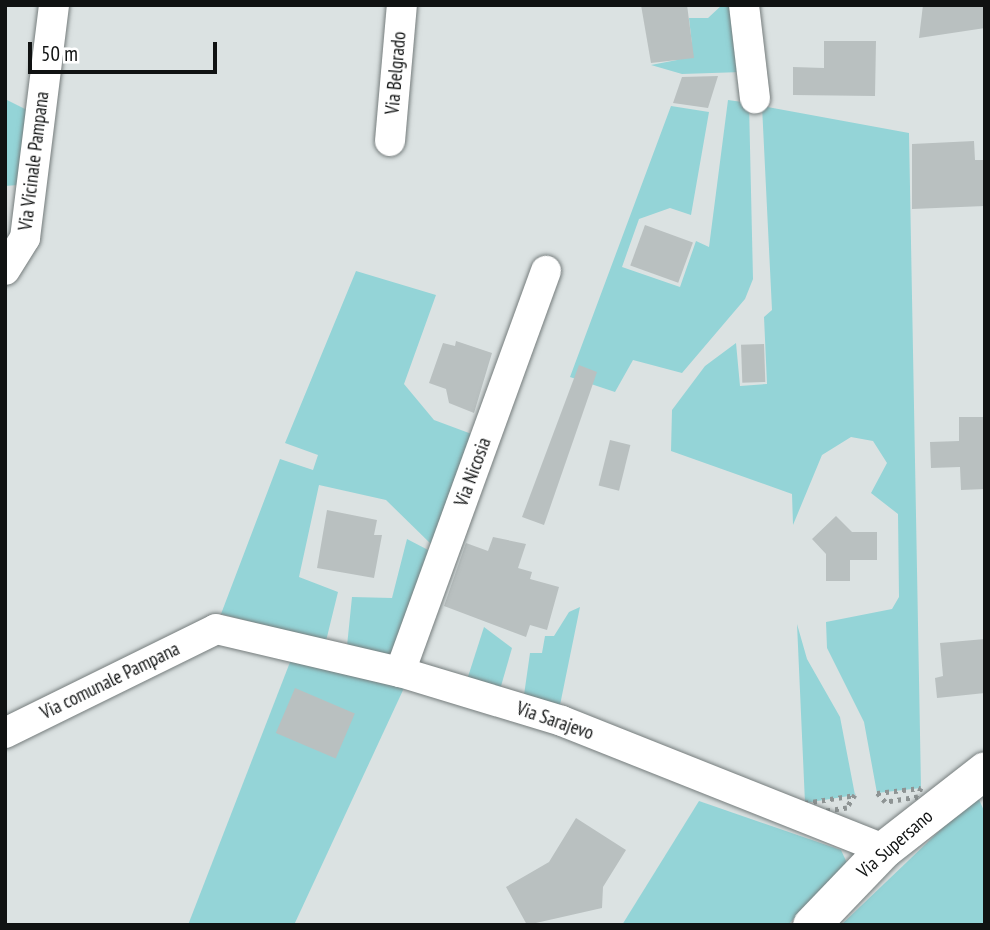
<!DOCTYPE html>
<style>
body{margin:0}
#map{position:relative;width:990px;height:930px;overflow:hidden;background:#dbe2e2;font-family:"PT Sans Narrow",sans-serif}
div>[style]{position:absolute}
[style*='--x']{left:calc(var(--x)*1px);top:calc(var(--y)*1px);width:calc(var(--w)*1px);rotate:calc(var(--a)*1deg)}
.green>*{inset:0;background:#94d4d7}
.building>*{inset:0;background:#b9c0c0;transform-origin:0 0}
.path>*{height:4.5px;margin-top:-2.25px;transform-origin:0;background:repeating-linear-gradient(90deg,#8e9494 0 3.5px,transparent 0 8.5px)}
.roads{filter:drop-shadow(0 0 2px #757c7c) drop-shadow(0 0 2px #757c7c)}
.minor>*{height:30px;margin:-15px;padding:0 15px;transform-origin:15px;border-radius:15px;background:#fff}
.tertiary>*{height:37px;margin:-18.5px;padding:0 18.5px;transform-origin:18.5px;border-radius:18.5px;background:#fff}
span{translate:-50% -50%;white-space:nowrap;text-align:center;line-height:1.15;-webkit-text-stroke:5px #fff;paint-order:stroke}
.street-label{font-size:19px;color:#101212}
.frame{position:absolute;inset:0;border:7px solid #101212;pointer-events:none}
.scale{position:absolute;left:28px;top:42px;width:189px;height:32px;box-sizing:border-box;border:4px solid #101212;border-top:0;padding-left:9px;font-size:21px;line-height:24px;white-space:nowrap;color:#101212;-webkit-text-stroke:5px #fff;paint-order:stroke}
</style>
<div id="map">
<div class="green">
<i style="clip-path:polygon(722px 5px,731px 5px,742px 72px,682px 74px,651px 65px,677px 60px,676px 47px,692px 45px,689px 18px,708px 18px)"></i>
<i style="clip-path:polygon(5px 99px,29px 111px,18px 185px,5px 186px)"></i>
<i style="clip-path:polygon(728px 100px,749px 103px,753px 279px,745px 299px,682px 373px,633px 360px,615px 392px,570px 377px,671px 106px,709px 112px,691px 215px,670px 208px,639px 219px,622px 267px,680px 287px,696px 241px,709px 247px)"></i>
<i style="clip-path:polygon(762px 106px,909px 133px,921px 788px,877px 793px,864px 722px,827px 648px,826px 622px,892px 609px,899px 597px,898px 514px,871px 493px,887px 463px,873px 441px,851px 437px,822px 455px,793px 525px,792px 494px,671px 451px,672px 410px,705px 366px,736px 343px,740px 386px,767px 384px,764px 317px,772px 310px)"></i>
<i style="clip-path:polygon(356px 271px,436px 295px,404px 384px,434px 420px,477px 436px,432px 545px,386px 500px,319px 485px,299px 577px,338px 592px,326px 641px,221px 614px,280px 459px,313px 470px,318px 455px,285px 443px)"></i>
<i style="clip-path:polygon(407px 539px,430px 551px,397px 658px,347px 646px,352px 597px,392px 598px)"></i>
<i style="clip-path:polygon(580px 607px,560px 705px,523px 702px,530px 653px,542px 653px,545px 636px,554px 636px,569px 612px)"></i>
<i style="clip-path:polygon(797px 624px,807px 659px,840px 717px,855px 795px,805px 803px)"></i>
<i style="clip-path:polygon(484px 627px,512px 648px,499px 693px,466px 683px)"></i>
<i style="clip-path:polygon(292px 657px,404px 688px,294px 925px,188px 925px)"></i>
<i style="clip-path:polygon(977px 795px,985px 813px,985px 925px,841px 925px)"></i>
<i style="clip-path:polygon(699px 801px,841px 850px,847px 863px,788px 925px,622px 925px)"></i>
</div>
<div class="building">
<i style="clip-path:polygon(641px 5px,687px 5px,694px 58px,651px 63px)"></i>
<i style="clip-path:polygon(923px 5px,985px 5px,985px 28px,919px 38px)"></i>
<i style="clip-path:polygon(824px 41px,876px 41px,875px 96px,793px 95px,793px 67px,824px 68px)"></i>
<i style="clip-path:polygon(718px 76px,708px 108px,673px 103px,682px 77px)"></i>
<i style="clip-path:polygon(974px 141px,975px 160px,985px 160px,985px 206px,912px 209px,912px 144px)"></i>
<i style="left:645px;top:225px;width:51px;height:43px;rotate:20deg"></i>
<i style="clip-path:polygon(456px 341px,492px 353px,474px 413px,449px 403px,446px 389px,429px 383px,443px 343px,455px 346px)"></i>
<i style="left:764px;top:344px;width:38px;height:23px;rotate:88deg"></i>
<i style="clip-path:polygon(579px 365px,597px 372px,544px 525px,522px 517px)"></i>
<i style="clip-path:polygon(959px 417px,985px 417px,985px 489px,961px 490px,960px 467px,931px 468px,930px 442px,959px 441px)"></i>
<i style="left:610px;top:440px;width:21px;height:47px;rotate:14deg"></i>
<i style="clip-path:polygon(327px 510px,377px 520px,374px 535px,382px 535px,374px 578px,317px 568px)"></i>
<i style="clip-path:polygon(836px 516px,852px 532px,877px 532px,877px 560px,850px 560px,850px 581px,826px 581px,826px 554px,812px 539px)"></i>
<i style="clip-path:polygon(493px 537px,526px 544px,518px 568px,532px 572px,530px 579px,559px 587px,547px 630px,530px 625px,526px 637px,444px 606px,466px 543px,488px 551px)"></i>
<i style="clip-path:polygon(985px 639px,985px 693px,937px 698px,935px 678px,943px 676px,940px 643px)"></i>
<i style="left:295px;top:688px;width:65px;height:49px;rotate:23deg"></i>
<i style="clip-path:polygon(576px 818px,626px 850px,603px 887px,602px 908px,527px 925px,506px 887px,549px 862px)"></i>
</div>
<div class="path">
<i style="--x:921;--y:788;--w:9;--a:108"></i>
<i style="--x:918;--y:797;--w:33;--a:171"></i>
<i style="--x:885;--y:802;--w:12;--a:-132"></i>
<i style="--x:877;--y:793;--w:44;--a:-6.5"></i>
<i style="--x:855;--y:795;--w:15;--a:122"></i>
<i style="--x:847;--y:808;--w:41;--a:171.7"></i>
<i style="--x:806;--y:814;--w:11;--a:-95"></i>
<i style="--x:805;--y:803;--w:51;--a:-9.1"></i>
</div>
<div class="roads">
<div class="minor">
<i style="--x:744;--y:5;--w:94;--a:83.3"></i>
<i style="--x:390;--y:141;--w:137;--a:-85"></i>
<i style="--x:5;--y:270;--w:38;--a:-58"></i>
<i style="--x:25;--y:238;--w:235;--a:-82.9"></i>
<i style="--x:400;--y:672;--w:427;--a:-70"></i>
<i style="--x:5;--y:733;--w:235;--a:-26.2"></i>
<i style="--x:216;--y:629;--w:189;--a:13.2"></i>
<i style="--x:400;--y:672;--w:169;--a:16.8"></i>
<i style="--x:562;--y:721;--w:347;--a:21.7"></i>
</div>
<div class="tertiary">
<i style="--x:811;--y:925;--w:105;--a:-46.2"></i>
<i style="--x:884;--y:849;--w:128;--a:-38"></i>
</div>
</div>
<div class="street-label">
<span style="left:396px;top:73px;rotate:-85deg">Via Belgrado</span>
<span style="left:34px;top:161px;rotate:-83deg">Via Vicinale Pampana</span>
<span style="left:473px;top:472px;rotate:-70deg">Via Nicosia</span>
<span style="left:110px;top:681px;rotate:-26deg">Via comunale Pampana</span>
<span style="left:555px;top:721px;rotate:19deg">Via Sarajevo</span>
<span style="left:895px;top:844px;rotate:-41deg">Via Supersano</span>
</div>
<div class="frame"></div>
<div class="scale">50 m</div>
</div>
